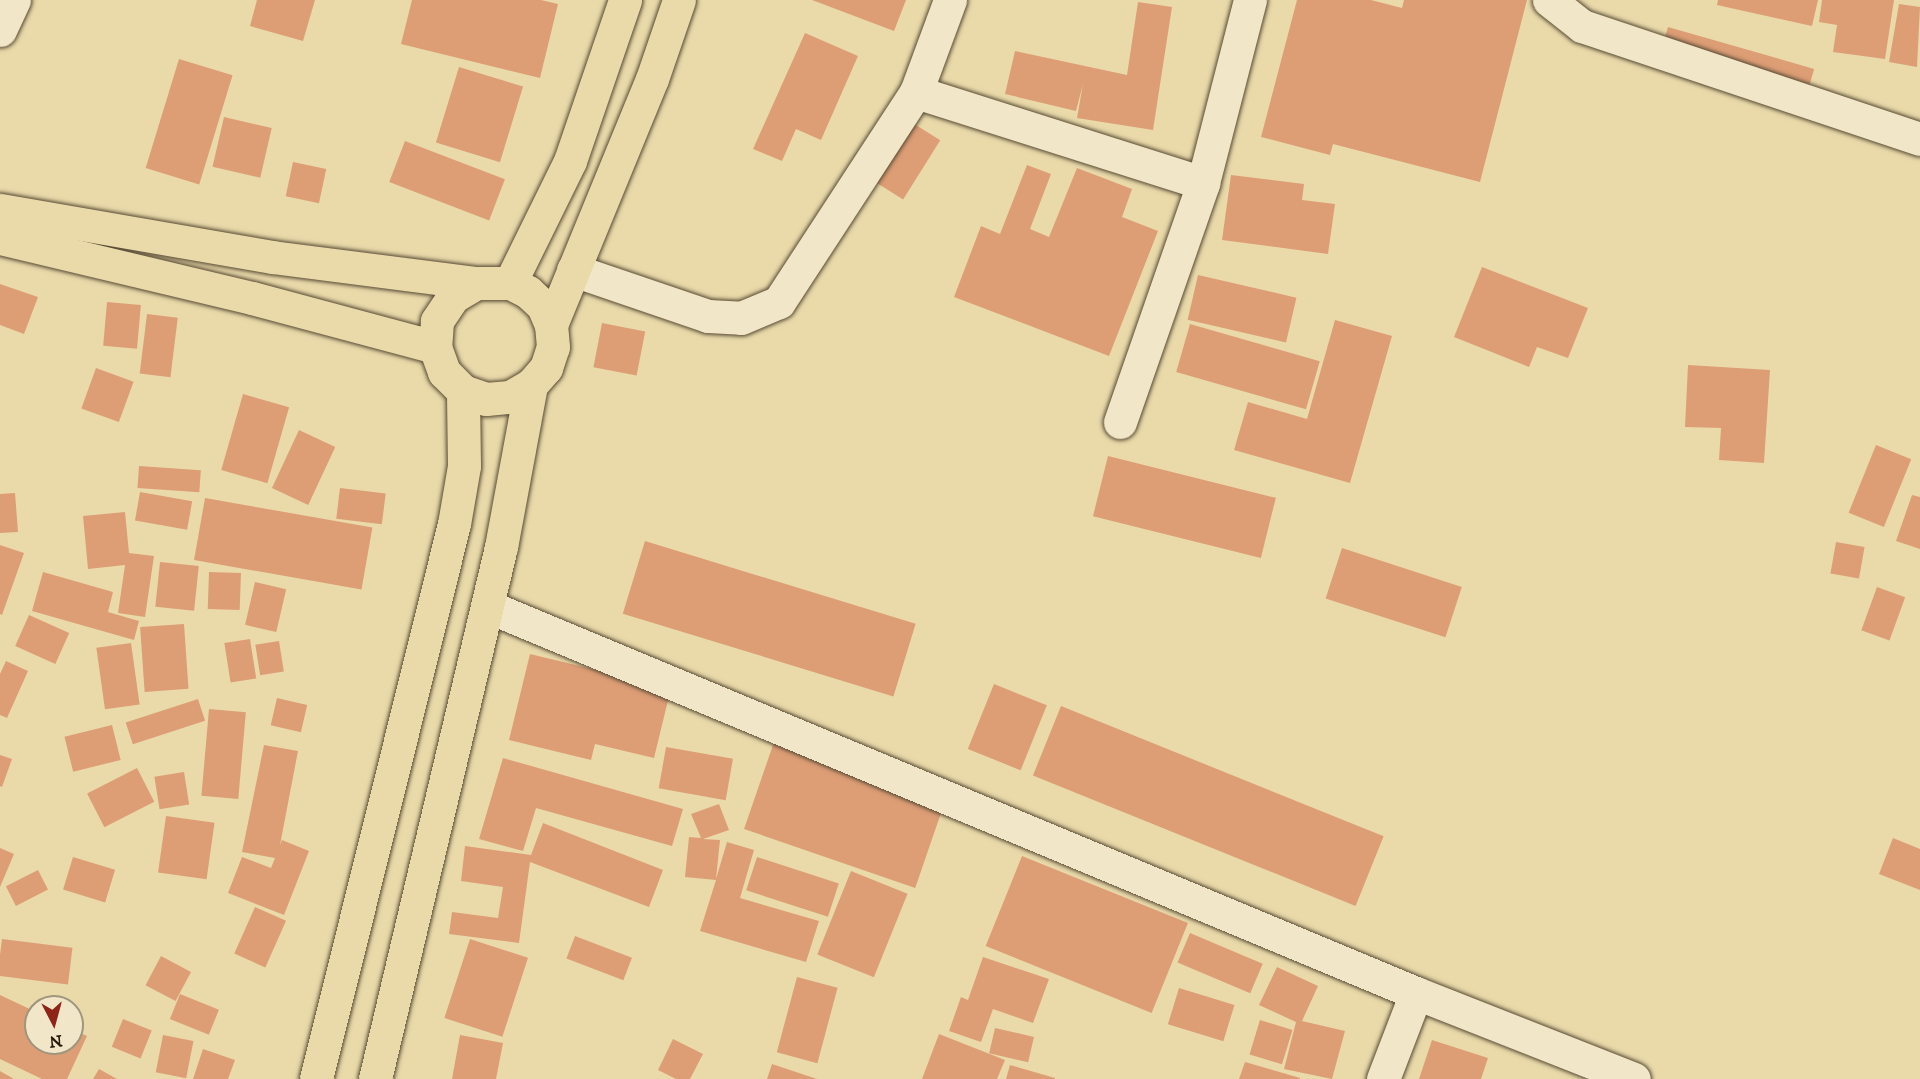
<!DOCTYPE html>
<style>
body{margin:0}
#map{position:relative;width:1920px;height:1079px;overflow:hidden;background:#eadaaa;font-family:"IM FELL DW Pica",serif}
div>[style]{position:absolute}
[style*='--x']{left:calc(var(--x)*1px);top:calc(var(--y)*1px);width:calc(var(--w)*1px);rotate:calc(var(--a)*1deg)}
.building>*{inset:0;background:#dd9e76;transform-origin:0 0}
.roads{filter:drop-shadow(0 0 2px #574a34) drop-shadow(0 0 2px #574a34)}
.minor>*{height:33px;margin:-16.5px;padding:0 16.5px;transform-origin:16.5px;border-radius:16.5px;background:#f1e7c8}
.major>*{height:33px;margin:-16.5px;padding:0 16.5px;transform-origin:16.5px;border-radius:16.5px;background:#eadaaa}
span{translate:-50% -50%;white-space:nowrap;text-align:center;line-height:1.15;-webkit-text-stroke:6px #f1e7c8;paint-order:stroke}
.north{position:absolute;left:24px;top:995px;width:60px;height:60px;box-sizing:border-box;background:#f1e7c8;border:2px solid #a0957d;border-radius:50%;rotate:174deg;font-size:16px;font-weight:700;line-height:24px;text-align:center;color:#261a0c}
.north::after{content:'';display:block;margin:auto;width:21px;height:27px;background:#8f2418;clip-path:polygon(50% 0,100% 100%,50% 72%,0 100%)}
</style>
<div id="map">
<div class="building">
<i style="clip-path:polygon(257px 0,315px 0,303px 41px,250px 26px)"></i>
<i style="clip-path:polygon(412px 0,541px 0,558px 4px,540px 78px,401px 44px)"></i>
<i style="clip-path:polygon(812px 0,906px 0,894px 31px)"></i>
<i style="clip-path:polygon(1297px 0,1371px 0,1402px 8px,1404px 0,1527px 0,1480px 182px,1333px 144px,1330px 155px,1261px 137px)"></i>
<i style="clip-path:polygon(1718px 0,1818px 0,1812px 26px,1717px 5px)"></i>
<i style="clip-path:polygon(1822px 0,1894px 0,1885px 59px,1833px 52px,1837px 25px,1819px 22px)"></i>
<i style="clip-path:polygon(1138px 2px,1172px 7px,1153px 130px,1077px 118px,1083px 84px,1076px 111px,1005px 94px,1015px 51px,1127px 75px)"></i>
<i style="clip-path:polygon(1899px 4px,1920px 7px,1917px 67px,1889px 62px)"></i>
<i style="left:1668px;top:27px;width:152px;height:23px;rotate:16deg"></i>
<i style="clip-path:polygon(805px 33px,858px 56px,821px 140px,796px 129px,782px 161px,753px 149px)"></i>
<i style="left:179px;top:59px;width:56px;height:114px;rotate:17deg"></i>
<i style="left:459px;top:67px;width:67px;height:79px;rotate:17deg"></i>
<i style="left:224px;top:117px;width:49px;height:51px;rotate:13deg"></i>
<i style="left:908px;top:120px;width:38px;height:70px;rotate:32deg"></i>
<i style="left:405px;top:141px;width:107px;height:44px;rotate:21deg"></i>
<i style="left:293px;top:162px;width:34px;height:35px;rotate:12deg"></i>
<i style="clip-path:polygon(1027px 165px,1051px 174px,1030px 229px,1049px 237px,1077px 168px,1132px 189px,1122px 217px,1158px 231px,1109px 356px,954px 297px,981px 226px,1000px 234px)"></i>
<i style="clip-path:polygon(1231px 175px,1304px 184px,1302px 200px,1335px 204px,1328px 254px,1222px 240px)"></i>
<i style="clip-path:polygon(1482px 267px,1588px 308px,1568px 358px,1537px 347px,1529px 367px,1454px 337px)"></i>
<i style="left:1198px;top:275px;width:101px;height:46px;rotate:13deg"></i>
<i style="clip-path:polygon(0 284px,38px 297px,24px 334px,0 325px)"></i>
<i style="left:107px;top:302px;width:34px;height:44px;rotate:5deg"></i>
<i style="left:147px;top:314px;width:31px;height:60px;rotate:7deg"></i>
<i style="clip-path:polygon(1335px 320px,1392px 336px,1350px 483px,1234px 450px,1248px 402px,1307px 419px)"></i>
<i style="left:602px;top:323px;width:44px;height:45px;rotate:11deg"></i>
<i style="left:1190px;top:324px;width:135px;height:50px;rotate:16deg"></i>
<i style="clip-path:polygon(1688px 365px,1770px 370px,1764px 463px,1719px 460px,1721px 428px,1685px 427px)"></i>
<i style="left:96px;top:368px;width:40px;height:43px;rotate:20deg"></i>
<i style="left:243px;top:394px;width:48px;height:79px;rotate:16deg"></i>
<i style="left:299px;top:430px;width:40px;height:64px;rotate:25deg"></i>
<i style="left:1876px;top:445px;width:38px;height:73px;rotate:22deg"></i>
<i style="left:1108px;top:456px;width:173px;height:62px;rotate:14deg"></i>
<i style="left:139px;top:466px;width:62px;height:22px;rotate:4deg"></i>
<i style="left:340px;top:488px;width:46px;height:31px;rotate:7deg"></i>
<i style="left:140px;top:492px;width:53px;height:29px;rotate:10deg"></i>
<i style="clip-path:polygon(15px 493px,18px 532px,0 533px,0 494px)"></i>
<i style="clip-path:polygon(1912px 495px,1920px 497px,1920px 549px,1896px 541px)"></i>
<i style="left:205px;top:498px;width:170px;height:63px;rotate:10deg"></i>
<i style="clip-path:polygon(125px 512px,129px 553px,154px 556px,145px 617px,118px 613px,125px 565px,88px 569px,83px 516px)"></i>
<i style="left:645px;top:541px;width:283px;height:76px;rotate:17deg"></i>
<i style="left:1836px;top:542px;width:29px;height:32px;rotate:10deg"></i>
<i style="clip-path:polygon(0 545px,24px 553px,2px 615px,0 614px)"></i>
<i style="left:1342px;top:548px;width:126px;height:53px;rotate:18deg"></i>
<i style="left:160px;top:562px;width:39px;height:45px;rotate:6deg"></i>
<i style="clip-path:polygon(43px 572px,113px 592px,108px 612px,139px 621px,134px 640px,32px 611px)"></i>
<i style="left:209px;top:572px;width:32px;height:37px;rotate:2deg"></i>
<i style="left:255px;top:582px;width:32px;height:44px;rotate:13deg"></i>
<i style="left:1877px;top:587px;width:30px;height:46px;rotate:20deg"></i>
<i style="left:29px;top:615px;width:44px;height:34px;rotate:24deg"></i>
<i style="left:184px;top:624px;width:65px;height:44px;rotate:86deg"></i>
<i style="left:250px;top:639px;width:40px;height:26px;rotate:81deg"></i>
<i style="left:279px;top:641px;width:31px;height:24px;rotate:81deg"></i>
<i style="left:131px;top:643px;width:62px;height:35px;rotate:82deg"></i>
<i style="clip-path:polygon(530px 654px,671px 688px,654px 758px,595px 744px,591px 760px,509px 740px)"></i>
<i style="clip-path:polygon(6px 661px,28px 671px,7px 718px,0 715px,0 674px)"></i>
<i style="left:994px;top:684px;width:57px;height:70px;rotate:22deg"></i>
<i style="left:277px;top:698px;width:31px;height:28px;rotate:13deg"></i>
<i style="left:198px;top:699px;width:23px;height:76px;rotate:72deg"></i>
<i style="left:1061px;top:706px;width:348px;height:75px;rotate:22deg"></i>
<i style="left:209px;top:709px;width:37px;height:87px;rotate:5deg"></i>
<i style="left:112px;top:725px;width:36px;height:49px;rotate:76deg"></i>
<i style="left:774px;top:742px;width:181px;height:92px;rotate:19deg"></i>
<i style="clip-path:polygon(264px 745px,298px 751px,280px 845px,282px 840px,309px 851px,284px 915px,228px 893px,242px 857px,271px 868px,275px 858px,242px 852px)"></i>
<i style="left:666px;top:747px;width:68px;height:42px;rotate:10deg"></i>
<i style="clip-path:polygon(0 755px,12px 759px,2px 787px,0 786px)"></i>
<i style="clip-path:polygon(503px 758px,683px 809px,672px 846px,536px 808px,523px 851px,479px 839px)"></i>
<i style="left:137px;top:768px;width:38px;height:56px;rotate:63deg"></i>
<i style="left:184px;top:772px;width:33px;height:30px;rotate:81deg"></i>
<i style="clip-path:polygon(719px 804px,729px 830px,703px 839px,720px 840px,716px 879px,727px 842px,754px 850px,740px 898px,819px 921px,806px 962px,700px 931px,716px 880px,685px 877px,689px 837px,701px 838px,691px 814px)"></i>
<i style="left:166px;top:816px;width:49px;height:57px;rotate:8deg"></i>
<i style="clip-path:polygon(543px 823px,663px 870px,649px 907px,530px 862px,519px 943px,449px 934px,452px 912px,498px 918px,503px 887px,461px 881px,465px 846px,531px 855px)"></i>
<i style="clip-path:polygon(1893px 838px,1920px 849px,1920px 890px,1879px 874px)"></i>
<i style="clip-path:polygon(0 848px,14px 854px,0 887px)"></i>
<i style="left:1022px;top:856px;width:179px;height:97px;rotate:22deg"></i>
<i style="left:73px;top:857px;width:44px;height:34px;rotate:17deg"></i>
<i style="left:757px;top:857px;width:86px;height:35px;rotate:18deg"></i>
<i style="left:38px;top:870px;width:22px;height:36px;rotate:63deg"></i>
<i style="left:851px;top:871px;width:61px;height:90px;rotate:22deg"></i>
<i style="left:255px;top:907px;width:34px;height:51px;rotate:24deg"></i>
<i style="left:1190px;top:933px;width:79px;height:32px;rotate:23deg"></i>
<i style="left:575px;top:936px;width:61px;height:24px;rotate:21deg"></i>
<i style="left:2px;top:939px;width:71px;height:37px;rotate:7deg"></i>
<i style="left:470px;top:939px;width:61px;height:83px;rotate:18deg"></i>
<i style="left:161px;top:956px;width:34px;height:33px;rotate:28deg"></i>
<i style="clip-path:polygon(983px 957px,1049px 979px,1033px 1023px,993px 1009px,981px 1042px,949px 1031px,961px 997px,968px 1000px)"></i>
<i style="clip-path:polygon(1277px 967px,1318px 986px,1302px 1021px,1345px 1031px,1332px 1079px,1284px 1069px,1296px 1022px,1259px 1005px)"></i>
<i style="left:797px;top:977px;width:42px;height:78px;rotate:15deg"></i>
<i style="left:1179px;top:988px;width:58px;height:38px;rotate:17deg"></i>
<i style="left:180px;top:994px;width:42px;height:27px;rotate:22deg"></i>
<i style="clip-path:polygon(0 995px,36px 1012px,36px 1043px,72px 1043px,72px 1029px,87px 1036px,67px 1079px,42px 1079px,0 1059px)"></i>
<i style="left:123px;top:1019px;width:31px;height:30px;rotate:22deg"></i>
<i style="left:1260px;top:1020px;width:34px;height:36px;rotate:17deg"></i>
<i style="left:995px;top:1028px;width:40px;height:26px;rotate:13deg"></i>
<i style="clip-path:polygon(939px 1034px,1005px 1060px,997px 1079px,922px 1079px)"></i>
<i style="left:163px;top:1035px;width:31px;height:38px;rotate:11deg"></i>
<i style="clip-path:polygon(460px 1035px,503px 1043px,496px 1079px,452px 1079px)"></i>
<i style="clip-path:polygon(673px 1039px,703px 1054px,690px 1079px,676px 1079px,658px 1070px)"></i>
<i style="clip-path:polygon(1432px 1040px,1488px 1058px,1481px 1079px,1419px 1079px)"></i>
<i style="clip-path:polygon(203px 1049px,235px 1060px,228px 1079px,193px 1079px)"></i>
<i style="clip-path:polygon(1245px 1062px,1300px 1078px,1300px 1079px,1239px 1079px)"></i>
<i style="clip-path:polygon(772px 1064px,817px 1079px,767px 1079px)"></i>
<i style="clip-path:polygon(1010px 1065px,1055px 1078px,1055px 1079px,1006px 1079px)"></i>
<i style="clip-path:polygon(99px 1069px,117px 1079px,93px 1079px)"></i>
<i style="clip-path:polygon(0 1071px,14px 1079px,0 1079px)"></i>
</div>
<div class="roads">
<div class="minor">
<i style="--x:1549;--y:0;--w:42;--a:38.2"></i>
<i style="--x:1582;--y:26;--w:356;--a:18.5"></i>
<i style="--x:0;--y:30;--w:33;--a:-65"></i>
<i style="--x:916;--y:92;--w:301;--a:17.6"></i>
<i style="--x:573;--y:270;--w:143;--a:18.8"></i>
<i style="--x:708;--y:316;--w:33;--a:3"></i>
<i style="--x:741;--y:318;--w:41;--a:-22.8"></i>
<i style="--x:779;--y:302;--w:251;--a:-56.9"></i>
<i style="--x:916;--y:92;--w:98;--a:-69.7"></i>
<i style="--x:1120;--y:422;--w:253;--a:-70.8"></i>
<i style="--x:1203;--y:183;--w:189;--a:-75.6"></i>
<i style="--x:487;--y:606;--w:1006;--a:22.62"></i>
<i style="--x:1416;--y:993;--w:234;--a:21.5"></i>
<i style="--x:1383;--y:1079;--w:92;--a:-69"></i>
</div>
<div class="major">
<i style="--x:0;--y:210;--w:276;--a:9.8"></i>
<i style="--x:272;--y:257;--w:206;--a:7.3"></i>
<i style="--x:0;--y:238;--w:259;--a:13.4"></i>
<i style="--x:252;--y:298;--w:189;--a:15"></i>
<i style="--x:510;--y:283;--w:136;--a:-63.8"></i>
<i style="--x:570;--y:161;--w:170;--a:-71.1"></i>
<i style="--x:551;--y:325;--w:21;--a:-113"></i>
<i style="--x:543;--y:306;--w:21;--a:-137"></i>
<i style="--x:528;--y:292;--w:20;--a:-153"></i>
<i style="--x:510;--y:283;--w:34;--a:180"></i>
<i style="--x:476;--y:283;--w:27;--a:149"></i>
<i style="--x:453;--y:297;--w:29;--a:124"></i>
<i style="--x:437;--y:321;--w:26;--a:94"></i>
<i style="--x:435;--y:347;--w:27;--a:70"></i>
<i style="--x:444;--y:372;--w:27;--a:45"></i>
<i style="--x:463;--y:391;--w:24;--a:19"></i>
<i style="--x:486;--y:399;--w:24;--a:-5"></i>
<i style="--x:510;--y:397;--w:24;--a:-30"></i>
<i style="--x:531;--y:385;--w:23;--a:-49"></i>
<i style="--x:546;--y:368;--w:22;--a:-72"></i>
<i style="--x:553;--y:347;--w:22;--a:-95"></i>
<i style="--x:551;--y:325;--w:266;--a:-67.7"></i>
<i style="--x:652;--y:79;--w:83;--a:-71.1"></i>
<i style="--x:316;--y:1079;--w:572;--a:-76.04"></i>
<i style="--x:454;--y:524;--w:59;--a:-80.2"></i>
<i style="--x:464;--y:466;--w:75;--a:-90.8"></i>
<i style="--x:375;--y:1079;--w:547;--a:-76.68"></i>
<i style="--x:501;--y:547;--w:165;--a:-79.5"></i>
</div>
</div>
<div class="north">N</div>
</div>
